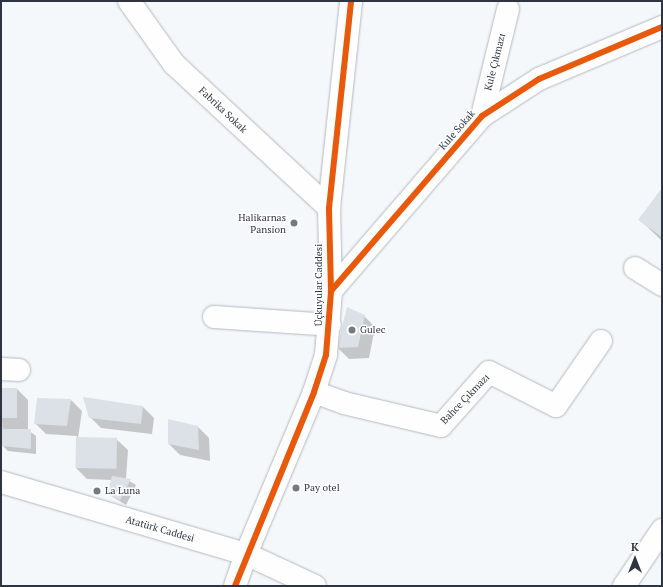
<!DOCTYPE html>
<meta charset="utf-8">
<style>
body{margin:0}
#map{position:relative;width:663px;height:587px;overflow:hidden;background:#f5f8fb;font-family:"PT Serif",serif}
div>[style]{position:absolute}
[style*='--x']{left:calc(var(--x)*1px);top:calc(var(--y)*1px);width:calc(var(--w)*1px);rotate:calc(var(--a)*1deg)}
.shadow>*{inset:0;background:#0003}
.building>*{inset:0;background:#dce1e8;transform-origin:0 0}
.roads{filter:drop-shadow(0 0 1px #b4b9c0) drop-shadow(0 0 1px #b4b9c0)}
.minor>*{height:22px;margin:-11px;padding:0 11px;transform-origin:11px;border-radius:11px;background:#fefefe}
.tertiary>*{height:22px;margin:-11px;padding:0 11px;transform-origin:11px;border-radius:11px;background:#fefefe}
.cycleway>*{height:6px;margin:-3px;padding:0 3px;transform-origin:3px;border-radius:3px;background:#e8590c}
.dots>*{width:11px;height:11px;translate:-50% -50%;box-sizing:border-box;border:2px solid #fff;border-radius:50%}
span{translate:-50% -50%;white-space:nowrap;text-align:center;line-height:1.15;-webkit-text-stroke:3px #fff;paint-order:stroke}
.street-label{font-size:10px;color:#2e3541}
.poi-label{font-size:10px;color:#2e3541}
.right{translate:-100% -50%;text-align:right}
.left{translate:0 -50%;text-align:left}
.frame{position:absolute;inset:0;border:2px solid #2e3541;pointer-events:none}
.north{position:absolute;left:615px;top:539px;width:40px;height:40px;-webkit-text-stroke:3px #fff;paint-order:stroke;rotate:0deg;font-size:11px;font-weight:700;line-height:16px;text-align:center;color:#2e3541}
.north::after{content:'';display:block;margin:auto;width:14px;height:18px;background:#2e3541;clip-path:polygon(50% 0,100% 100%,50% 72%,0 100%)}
</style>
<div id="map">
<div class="shadow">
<i style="clip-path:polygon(662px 189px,662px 241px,639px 219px)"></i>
<i style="clip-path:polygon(364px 316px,375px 327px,369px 358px,349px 359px,338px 348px)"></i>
<i style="clip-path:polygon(1px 389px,17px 389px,28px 400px,28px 430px,36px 436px,36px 454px,8px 451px,3px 446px)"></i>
<i style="clip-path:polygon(71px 400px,82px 411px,78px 438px,116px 439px,128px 450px,126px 479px,136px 485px,126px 505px,108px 494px,112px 480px,87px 479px,76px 468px,77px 436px,46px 434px,35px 423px)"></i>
<i style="clip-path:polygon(143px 407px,154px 418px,152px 434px,101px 428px,90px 417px)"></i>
<i style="clip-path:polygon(198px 427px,209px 438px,210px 461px,180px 455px,169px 444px)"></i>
</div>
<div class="building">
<i style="clip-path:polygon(662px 188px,662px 237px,638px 220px)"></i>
<i style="clip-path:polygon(347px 307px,365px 315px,358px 347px,337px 348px)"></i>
<i style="left:1px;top:388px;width:16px;height:30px"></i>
<i style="clip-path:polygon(83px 397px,143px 406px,141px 424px,89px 418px)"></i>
<i style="clip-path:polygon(37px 398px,71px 399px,67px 426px,34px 424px)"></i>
<i style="clip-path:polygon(168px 419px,198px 426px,199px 450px,168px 444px)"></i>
<i style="clip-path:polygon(1px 429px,31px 429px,31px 449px,2px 446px)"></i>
<i style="left:76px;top:437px;width:41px;height:31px;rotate:1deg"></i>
<i style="clip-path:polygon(112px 476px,131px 479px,120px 500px,107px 494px)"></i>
</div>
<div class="roads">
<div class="minor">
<i style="--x:129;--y:1;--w:77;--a:54.5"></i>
<i style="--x:174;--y:64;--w:212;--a:42.9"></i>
<i style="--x:482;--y:116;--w:110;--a:-76.3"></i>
<i style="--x:635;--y:268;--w:32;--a:32"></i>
<i style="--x:331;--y:291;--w:231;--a:-49.2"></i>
<i style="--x:482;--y:116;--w:68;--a:-33"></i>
<i style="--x:539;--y:79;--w:134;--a:-22.9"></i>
<i style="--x:214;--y:317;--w:116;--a:3.9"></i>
<i style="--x:1;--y:369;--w:18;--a:3"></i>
<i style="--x:314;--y:392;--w:32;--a:20"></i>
<i style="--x:344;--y:403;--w:100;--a:13.3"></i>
<i style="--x:441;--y:426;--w:72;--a:-48.4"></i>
<i style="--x:489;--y:372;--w:75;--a:26.9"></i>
<i style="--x:556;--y:406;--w:79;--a:-55.3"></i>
<i style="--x:235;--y:586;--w:34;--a:-71"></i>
<i style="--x:624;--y:586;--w:68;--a:-55.8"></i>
</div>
<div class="tertiary">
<i style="--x:1;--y:482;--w:255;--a:16.4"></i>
<i style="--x:246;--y:554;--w:76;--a:24.9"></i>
<i style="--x:246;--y:554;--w:176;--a:-67.2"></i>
<i style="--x:314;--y:392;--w:39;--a:-72"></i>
<i style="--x:326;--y:355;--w:64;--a:-85.5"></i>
<i style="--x:331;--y:291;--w:83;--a:-91.4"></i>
<i style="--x:329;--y:208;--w:208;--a:-83.9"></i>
</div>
</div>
<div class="cycleway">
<i style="--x:331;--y:291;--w:231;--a:-49.2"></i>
<i style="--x:482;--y:116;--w:68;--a:-33"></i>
<i style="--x:539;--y:79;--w:134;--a:-22.9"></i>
<i style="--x:235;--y:586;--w:209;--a:-67.8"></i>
<i style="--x:314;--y:392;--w:39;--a:-72"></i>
<i style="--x:326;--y:355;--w:64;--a:-85.5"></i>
<i style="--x:331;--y:291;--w:83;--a:-91.4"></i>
<i style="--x:329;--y:208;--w:208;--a:-83.9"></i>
</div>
<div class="dots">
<i style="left:294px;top:223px;background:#747982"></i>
<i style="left:352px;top:330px;background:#747982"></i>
<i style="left:296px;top:488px;background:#747982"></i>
<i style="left:97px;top:491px;background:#747982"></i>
</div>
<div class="street-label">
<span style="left:495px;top:62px;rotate:-76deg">Kule Çıkmazı</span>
<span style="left:223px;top:110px;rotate:43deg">Fabrika Sokak</span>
<span style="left:457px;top:130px;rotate:-49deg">Kule Sokak</span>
<span style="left:319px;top:285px;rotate:-90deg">Üçkuyular Caddesi</span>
<span style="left:465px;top:399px;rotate:-46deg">Bahce Çıkmazı</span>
<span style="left:160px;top:529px;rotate:16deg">Atatürk Caddesi</span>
</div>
<div class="poi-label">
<span class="right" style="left:286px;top:223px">Halikarnas<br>Pansion</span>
<span class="left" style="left:360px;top:330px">Gulec</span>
<span class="left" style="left:304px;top:488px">Pay otel</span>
<span class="left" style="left:105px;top:491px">La Luna</span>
</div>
<div class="frame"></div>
<div class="north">K</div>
</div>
